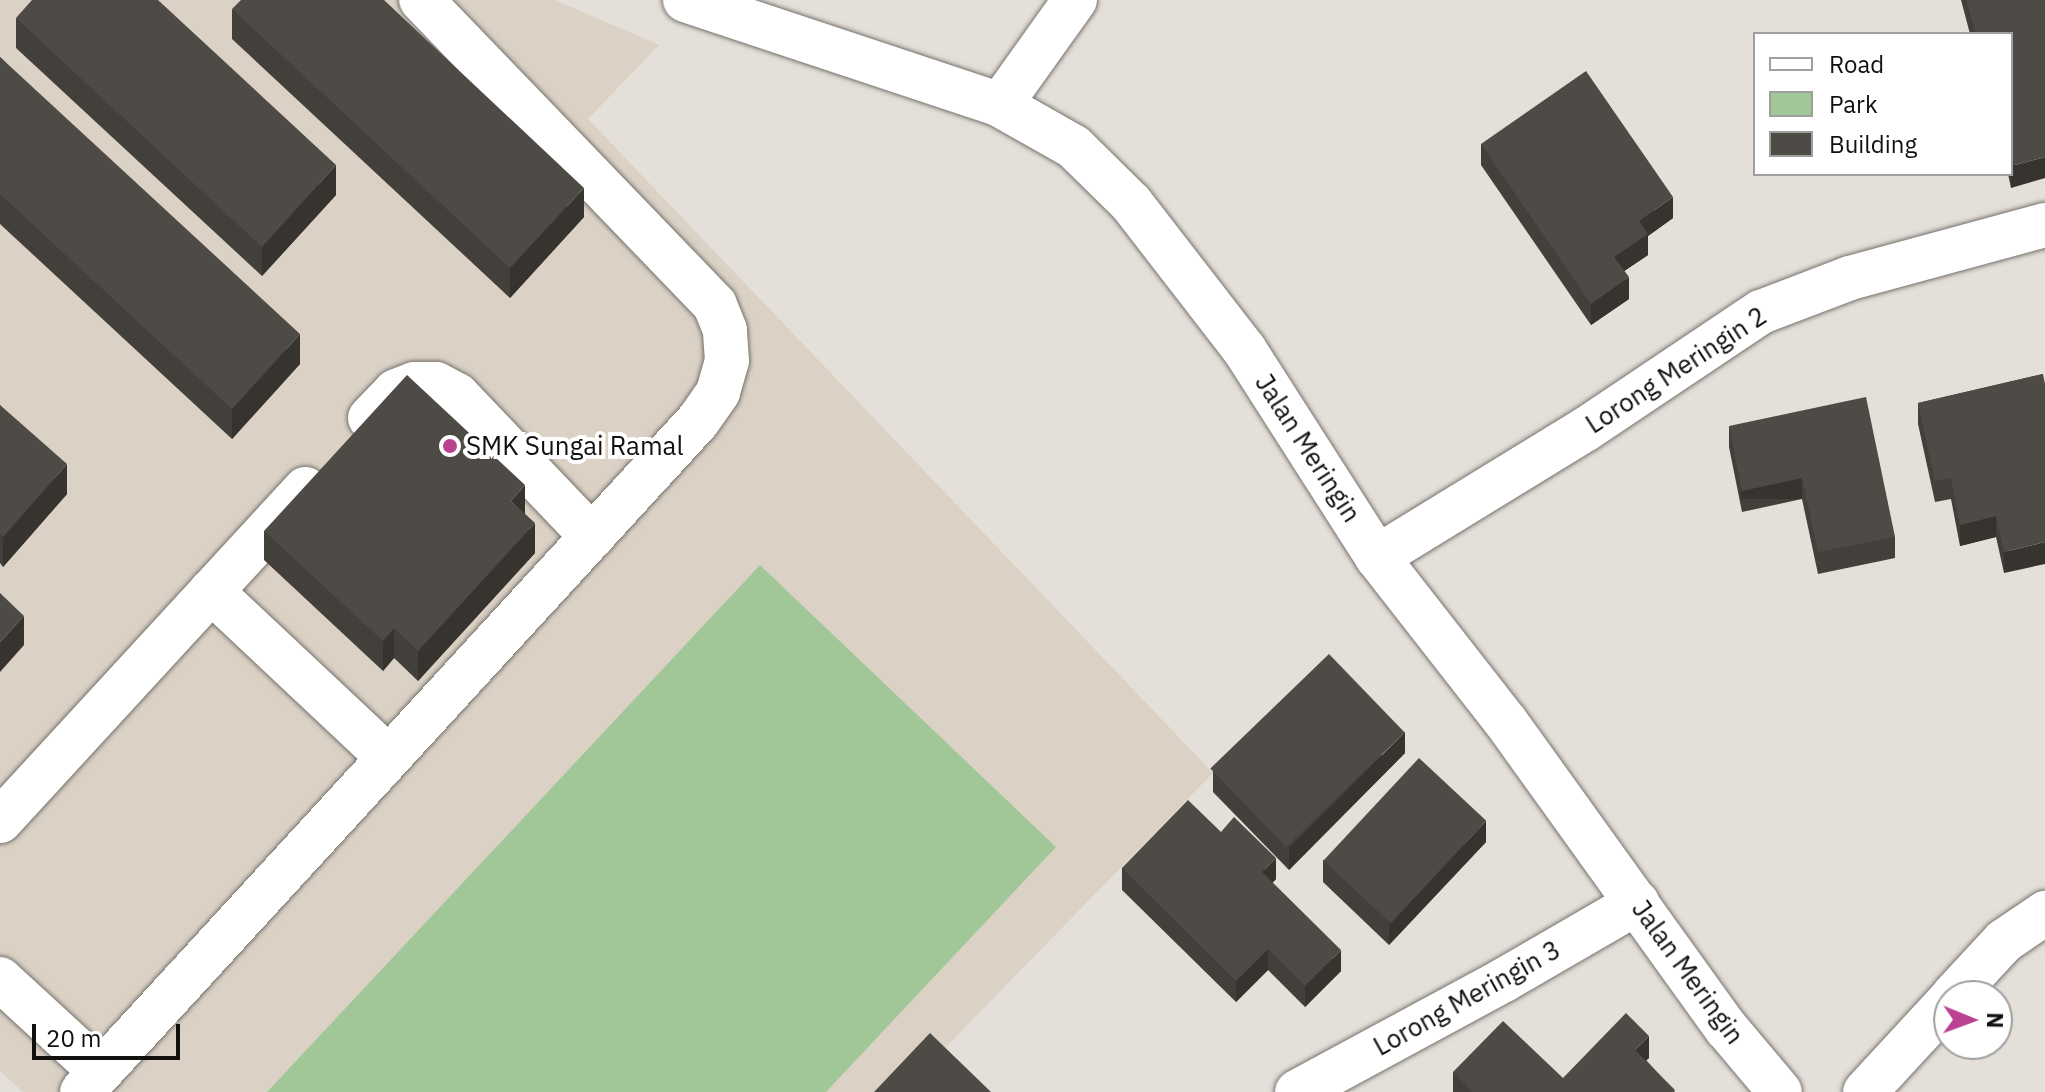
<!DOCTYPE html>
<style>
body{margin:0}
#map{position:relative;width:2045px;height:1092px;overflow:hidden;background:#e4dfd8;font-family:"IBM Plex Sans",sans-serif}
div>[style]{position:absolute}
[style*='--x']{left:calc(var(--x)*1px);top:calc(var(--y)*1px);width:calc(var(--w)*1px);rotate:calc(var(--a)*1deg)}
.built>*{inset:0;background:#dbd2c5}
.green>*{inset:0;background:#a1c799}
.roads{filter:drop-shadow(0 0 2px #76726d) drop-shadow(0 0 2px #76726d)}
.minor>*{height:44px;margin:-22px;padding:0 22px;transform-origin:22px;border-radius:22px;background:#fff}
.wall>*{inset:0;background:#43403b}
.shaded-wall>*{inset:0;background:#373430;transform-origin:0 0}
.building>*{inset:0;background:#4e4a45;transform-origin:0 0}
.dots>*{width:22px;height:22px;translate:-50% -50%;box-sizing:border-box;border:4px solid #fff;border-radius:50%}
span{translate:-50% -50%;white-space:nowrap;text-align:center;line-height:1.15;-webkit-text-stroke:8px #fff;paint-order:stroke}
.street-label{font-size:26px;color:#11100d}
.poi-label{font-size:26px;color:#11100d}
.left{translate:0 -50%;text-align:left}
.legend{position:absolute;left:1753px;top:32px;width:260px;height:144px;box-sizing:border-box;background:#fff;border:2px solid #a09f9e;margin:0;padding:10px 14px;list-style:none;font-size:24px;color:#11100d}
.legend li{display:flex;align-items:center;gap:16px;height:40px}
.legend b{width:40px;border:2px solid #a09f9e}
.north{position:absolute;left:1933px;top:980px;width:80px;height:80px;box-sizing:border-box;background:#fff;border:2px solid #a09f9e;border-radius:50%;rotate:91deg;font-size:22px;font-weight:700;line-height:32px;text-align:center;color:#11100d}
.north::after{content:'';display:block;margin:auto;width:28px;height:36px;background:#bb4193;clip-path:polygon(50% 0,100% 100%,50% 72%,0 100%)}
.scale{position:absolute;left:32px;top:1024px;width:148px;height:36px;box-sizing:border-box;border:4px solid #11100d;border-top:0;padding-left:10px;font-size:24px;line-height:28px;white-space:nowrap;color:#11100d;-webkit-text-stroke:6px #fff;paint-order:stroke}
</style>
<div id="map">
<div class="built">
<i style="clip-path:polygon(0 0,555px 0,659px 45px,588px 119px,1213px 773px,902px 1092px,23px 1092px,0 1071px)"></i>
</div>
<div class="green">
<i style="clip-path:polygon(760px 565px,1056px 847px,826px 1092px,267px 1092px)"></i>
</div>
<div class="roads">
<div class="minor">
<i style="--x:685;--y:0;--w:332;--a:18.4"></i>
<i style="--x:1000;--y:105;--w:85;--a:29.6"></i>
<i style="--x:1074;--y:147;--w:80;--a:44.5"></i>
<i style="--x:1131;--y:203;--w:185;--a:52.3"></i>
<i style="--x:1244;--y:349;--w:247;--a:57.4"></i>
<i style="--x:1377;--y:557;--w:209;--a:52"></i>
<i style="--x:1506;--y:722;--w:378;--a:54.3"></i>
<i style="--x:1727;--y:1029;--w:82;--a:49.9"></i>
<i style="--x:1000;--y:105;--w:129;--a:-54.5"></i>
<i style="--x:370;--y:418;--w:37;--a:-46"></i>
<i style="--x:396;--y:391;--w:19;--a:-21"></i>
<i style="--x:414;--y:384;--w:22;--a:0"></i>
<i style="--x:436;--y:384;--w:24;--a:28"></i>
<i style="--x:457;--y:395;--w:196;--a:46.4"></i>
<i style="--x:1377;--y:557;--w:245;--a:-31.5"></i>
<i style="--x:1586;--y:429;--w:211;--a:-33.8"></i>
<i style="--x:1761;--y:312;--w:95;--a:-20.9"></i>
<i style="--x:1850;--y:278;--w:202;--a:-15.2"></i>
<i style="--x:211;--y:591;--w:243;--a:43.2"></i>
<i style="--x:0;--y:821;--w:451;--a:-47.4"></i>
<i style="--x:0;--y:979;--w:134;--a:42.6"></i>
<i style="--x:1953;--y:996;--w:75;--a:-47.2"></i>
<i style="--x:2004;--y:941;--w:50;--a:-34.3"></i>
<i style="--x:82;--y:1092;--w:911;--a:-47.45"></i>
<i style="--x:698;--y:421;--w:35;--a:-55"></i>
<i style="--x:718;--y:392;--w:32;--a:-74"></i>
<i style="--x:727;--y:361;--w:31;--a:-94"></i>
<i style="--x:725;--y:330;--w:27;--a:-112"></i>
<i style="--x:715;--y:305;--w:424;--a:-133.9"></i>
<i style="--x:1297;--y:1092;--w:235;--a:-28.4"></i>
<i style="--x:1504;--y:980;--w:154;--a:-30.1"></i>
<i style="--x:1865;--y:1092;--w:124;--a:-47.3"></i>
</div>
</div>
<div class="wall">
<i style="clip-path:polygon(1961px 0,2045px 0,2011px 188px,2008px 174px,2011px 174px,2011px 34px,1970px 34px)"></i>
<i style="clip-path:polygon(232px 9px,584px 217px,510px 298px,232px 39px)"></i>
<i style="clip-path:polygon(16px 18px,336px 195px,262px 276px,16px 48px)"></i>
<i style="clip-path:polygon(0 57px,300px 364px,232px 439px,0 224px)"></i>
<i style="clip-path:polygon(1481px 144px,1673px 218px,1648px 236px,1648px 255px,1624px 271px,1629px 299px,1591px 325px,1481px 165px)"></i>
<i style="clip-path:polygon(2043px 374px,2004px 573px,1996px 537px,1960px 546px,1951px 499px,1935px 502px,1918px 424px,1918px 403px)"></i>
<i style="clip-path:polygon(0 405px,67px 494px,3px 567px,0 563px)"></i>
<i style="clip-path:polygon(1729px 426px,1895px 537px,1895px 558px,1818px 574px,1802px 499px,1742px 512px,1729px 447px)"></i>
<i style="clip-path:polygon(525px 514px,535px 553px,418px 681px,394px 658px,383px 671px,264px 560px,264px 531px)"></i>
<i style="clip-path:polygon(1405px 753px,1289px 870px,1213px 792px,1213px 771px)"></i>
<i style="clip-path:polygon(1221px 832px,1276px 879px,1272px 883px,1341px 971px,1305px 1007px,1268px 970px,1236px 1002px,1122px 890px,1122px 868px)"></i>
<i style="clip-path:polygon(1486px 842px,1389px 945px,1323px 882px,1323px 860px)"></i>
<i style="clip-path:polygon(1649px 1058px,1646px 1060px,1675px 1092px,1453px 1092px,1453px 1072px,1563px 1078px)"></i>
</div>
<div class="shaded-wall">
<i style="clip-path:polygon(2045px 157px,2045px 178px,2011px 188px,2011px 166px)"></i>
<i style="clip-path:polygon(336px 165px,336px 195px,262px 276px,262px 247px)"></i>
<i style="clip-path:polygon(584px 188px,584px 217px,510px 298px,510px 268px)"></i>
<i style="clip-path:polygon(1673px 197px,1673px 218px,1648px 236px,1648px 255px,1614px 278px,1614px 257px,1639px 221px)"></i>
<i style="clip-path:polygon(1629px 277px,1629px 299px,1591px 325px,1591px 304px)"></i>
<i style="clip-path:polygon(300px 334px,300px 364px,232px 439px,232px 409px)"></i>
<i style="clip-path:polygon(67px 464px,67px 494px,3px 567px,3px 537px)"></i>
<i style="left:1802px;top:478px;width:21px;height:61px;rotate:90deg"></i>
<i style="clip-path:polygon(525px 485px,525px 515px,511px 501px)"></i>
<i style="clip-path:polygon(1996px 516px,1996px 537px,1960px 546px,1960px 525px)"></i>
<i style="clip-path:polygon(535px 523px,535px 553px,418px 681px,418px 651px)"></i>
<i style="clip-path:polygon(2045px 542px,2045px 564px,2004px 573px,2004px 552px)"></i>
<i style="clip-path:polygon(24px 616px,24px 645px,0 672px,0 642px)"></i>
<i style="clip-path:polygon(394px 628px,394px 658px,383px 671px,383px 641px)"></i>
<i style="clip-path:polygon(1405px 732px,1405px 753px,1289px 870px,1289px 848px)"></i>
<i style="clip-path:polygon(1486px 821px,1486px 842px,1389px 945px,1389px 924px)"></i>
<i style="clip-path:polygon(1276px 858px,1276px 879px,1262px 894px,1262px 872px)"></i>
<i style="clip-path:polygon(1268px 949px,1268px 970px,1236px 1002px,1236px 981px)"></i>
<i style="clip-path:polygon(1341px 950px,1341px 971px,1305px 1007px,1305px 986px)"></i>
<i style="clip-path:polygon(1649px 1036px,1649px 1058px,1635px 1071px,1635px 1050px)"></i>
</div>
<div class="building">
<i style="clip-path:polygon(32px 0,158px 0,336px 165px,262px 247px,16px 18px)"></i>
<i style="clip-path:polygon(241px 0,384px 0,584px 188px,510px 268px,232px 9px)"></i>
<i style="clip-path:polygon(1966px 0,2045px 0,2045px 157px,2011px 166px,2011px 34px,1976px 34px)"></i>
<i style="clip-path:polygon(0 57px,300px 334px,232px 409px,0 194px)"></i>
<i style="clip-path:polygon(1586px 71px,1673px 197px,1639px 221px,1648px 234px,1614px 257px,1629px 277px,1591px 304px,1481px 144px)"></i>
<i style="clip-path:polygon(2043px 374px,2045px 384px,2045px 542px,2004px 552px,1996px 516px,1960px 525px,1951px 478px,1935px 481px,1918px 403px)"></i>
<i style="clip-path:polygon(407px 375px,525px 485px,511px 501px,535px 523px,418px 651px,394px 628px,383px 641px,264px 531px)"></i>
<i style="clip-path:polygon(1866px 397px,1895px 537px,1818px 552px,1802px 478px,1742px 491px,1729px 426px)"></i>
<i style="clip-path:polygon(0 405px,67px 464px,3px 537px,0 534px)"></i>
<i style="clip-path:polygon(0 593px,24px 616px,0 642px)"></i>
<i style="left:1329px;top:654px;width:109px;height:165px;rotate:46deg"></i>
<i style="left:1419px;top:758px;width:92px;height:140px;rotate:43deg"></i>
<i style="clip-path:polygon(1188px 800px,1221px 832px,1234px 817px,1276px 858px,1262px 872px,1341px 950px,1305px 986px,1268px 949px,1236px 981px,1122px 868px)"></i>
<i style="clip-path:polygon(1626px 1013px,1649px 1036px,1635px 1050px,1675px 1090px,1673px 1092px,1473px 1092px,1453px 1072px,1503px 1021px,1563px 1078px)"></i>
<i style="clip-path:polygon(930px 1033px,991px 1092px,874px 1092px)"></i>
</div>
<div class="dots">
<i style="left:450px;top:446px;background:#bb4193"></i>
</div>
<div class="street-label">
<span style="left:1676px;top:370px;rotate:-33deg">Lorong Meringin 2</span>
<span style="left:1308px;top:448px;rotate:57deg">Jalan Meringin</span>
<span style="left:1688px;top:972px;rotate:54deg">Jalan Meringin</span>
<span style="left:1467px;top:998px;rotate:-29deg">Lorong Meringin 3</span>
</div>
<div class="poi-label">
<span class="left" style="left:466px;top:446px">SMK Sungai Ramal</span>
</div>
<ul class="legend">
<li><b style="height:10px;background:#fff"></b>Road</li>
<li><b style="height:22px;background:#a1c799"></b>Park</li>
<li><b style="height:22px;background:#4e4a45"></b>Building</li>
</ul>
<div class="north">N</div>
<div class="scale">20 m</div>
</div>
